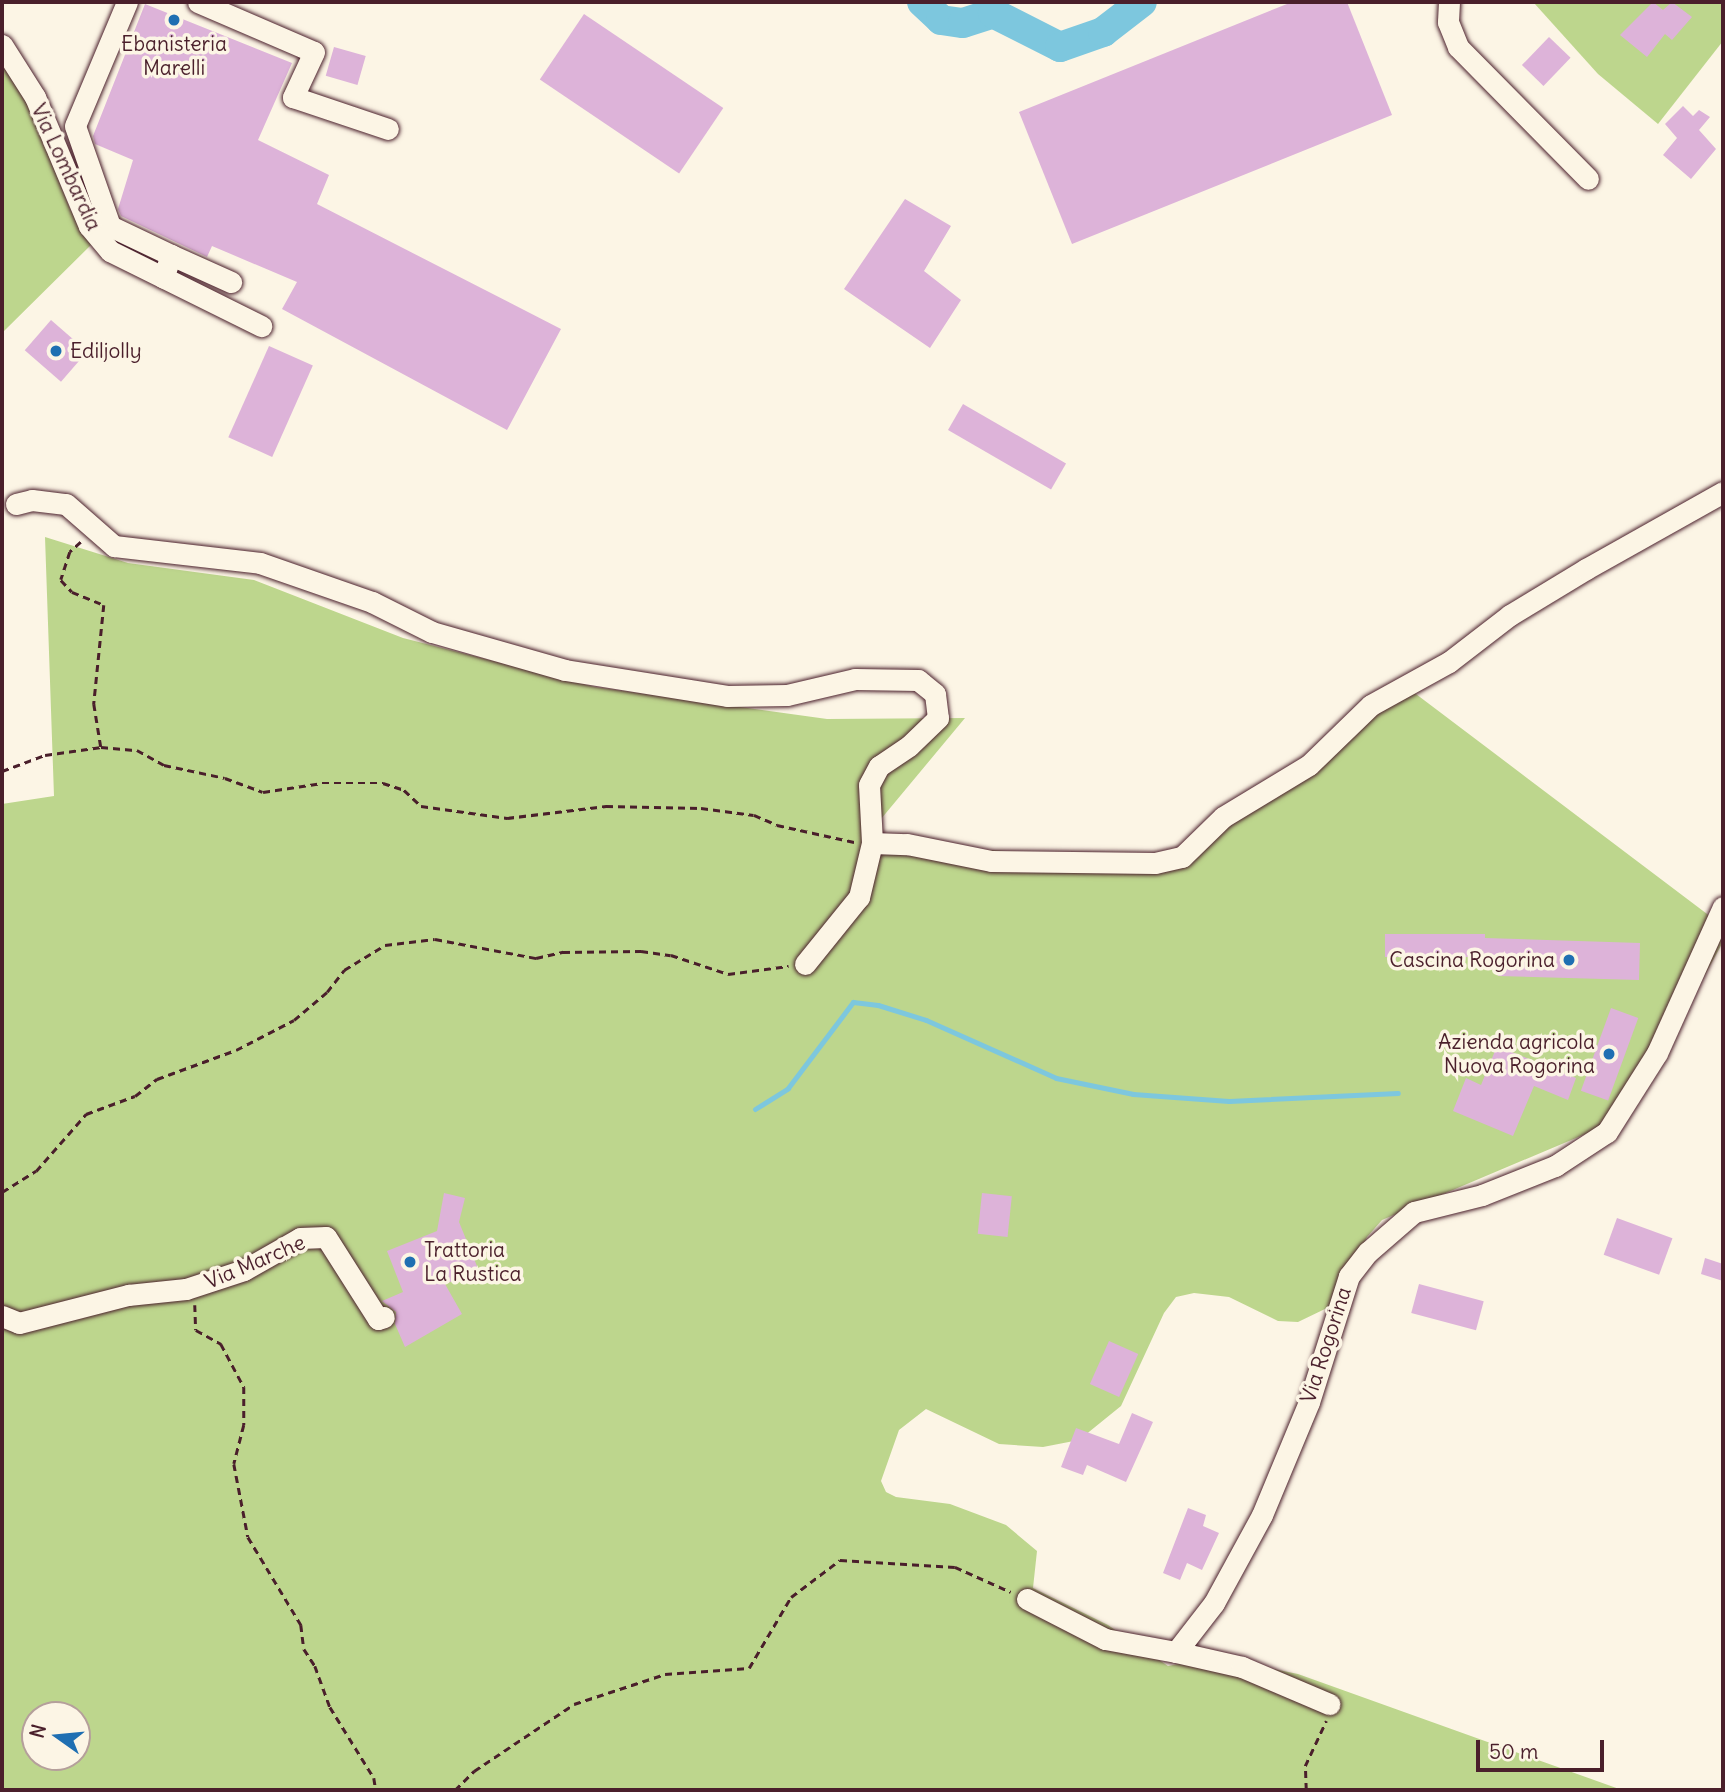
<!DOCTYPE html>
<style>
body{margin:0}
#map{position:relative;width:1725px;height:1792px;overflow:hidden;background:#fcf5e5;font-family:Delius,sans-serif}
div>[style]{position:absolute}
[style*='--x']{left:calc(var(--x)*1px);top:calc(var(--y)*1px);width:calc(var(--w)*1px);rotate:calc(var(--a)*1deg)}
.green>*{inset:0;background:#bdd68d}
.stream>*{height:5px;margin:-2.5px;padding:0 2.5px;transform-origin:2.5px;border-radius:2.5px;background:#7dc7de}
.river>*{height:30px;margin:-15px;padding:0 15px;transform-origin:15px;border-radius:15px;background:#7dc7de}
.building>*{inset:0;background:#ddb3d9;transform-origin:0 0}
.path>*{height:2.5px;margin-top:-1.25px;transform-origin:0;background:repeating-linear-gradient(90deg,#4a1f2b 0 7px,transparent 0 12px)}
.roads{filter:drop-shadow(0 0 2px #4a1f2b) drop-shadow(0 0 2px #4a1f2b)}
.minor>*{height:21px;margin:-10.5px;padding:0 10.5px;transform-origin:10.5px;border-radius:10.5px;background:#fcf5e5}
.dots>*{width:19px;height:19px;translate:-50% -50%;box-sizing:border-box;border:4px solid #fcf5e5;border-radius:50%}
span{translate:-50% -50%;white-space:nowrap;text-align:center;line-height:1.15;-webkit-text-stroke:7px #fcf5e5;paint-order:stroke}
.poi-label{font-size:21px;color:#4a1f2b}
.left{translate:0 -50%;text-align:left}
.right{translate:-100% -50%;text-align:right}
.street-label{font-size:21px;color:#4a1f2b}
.frame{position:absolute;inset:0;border:4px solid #4a1f2b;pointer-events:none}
.north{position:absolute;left:21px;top:1701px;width:70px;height:70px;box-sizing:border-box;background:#fcf5e5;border:2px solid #b59f9b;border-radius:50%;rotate:285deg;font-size:19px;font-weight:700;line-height:28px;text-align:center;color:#4a1f2b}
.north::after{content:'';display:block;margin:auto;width:24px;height:32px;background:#1f6fb2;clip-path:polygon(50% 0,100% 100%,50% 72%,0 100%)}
.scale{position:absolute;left:1476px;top:1740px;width:128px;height:32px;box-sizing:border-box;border:4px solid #4a1f2b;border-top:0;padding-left:9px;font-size:21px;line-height:24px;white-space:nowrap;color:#4a1f2b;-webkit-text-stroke:5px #fcf5e5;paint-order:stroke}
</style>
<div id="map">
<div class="green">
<i style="clip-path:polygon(1723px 2px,1723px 41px,1658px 124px,1598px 74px,1534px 3px)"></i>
<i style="clip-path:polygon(2px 56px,29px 104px,70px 209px,95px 241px,2px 333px)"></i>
<i style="clip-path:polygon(evenodd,45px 537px,128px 563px,254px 580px,403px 638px,595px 687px,827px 719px,965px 718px,881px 819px,873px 843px,1170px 861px,1408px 688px,1723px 926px,1723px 942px,1628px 1116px,1382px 1220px,1367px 1237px,1341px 1294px,1327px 1308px,1298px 1322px,1278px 1321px,1229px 1297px,1194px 1293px,1176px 1297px,1164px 1313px,1121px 1406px,1079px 1440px,1043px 1447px,999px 1444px,926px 1409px,899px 1430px,881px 1481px,886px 1492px,896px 1497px,950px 1504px,1006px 1525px,1037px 1551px,1033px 1588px,1108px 1625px,1168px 1666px,1215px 1657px,1298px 1674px,1622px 1790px,2px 1790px,2px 804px,54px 796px,45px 537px,35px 1715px,77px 1715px,77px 1757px,35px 1757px,35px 1715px)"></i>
</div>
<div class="stream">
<i style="--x:755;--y:1109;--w:39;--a:-32"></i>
<i style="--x:788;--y:1088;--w:108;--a:-52.9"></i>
<i style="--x:853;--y:1002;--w:25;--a:7"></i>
<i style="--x:878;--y:1005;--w:50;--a:17.4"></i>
<i style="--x:926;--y:1020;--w:142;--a:24"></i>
<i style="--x:1056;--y:1078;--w:79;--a:11.7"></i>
<i style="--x:1133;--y:1094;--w:96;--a:4.2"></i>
<i style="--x:1229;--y:1101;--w:169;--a:-2.7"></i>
</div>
<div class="river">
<i style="--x:922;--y:2;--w:26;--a:43"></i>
<i style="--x:941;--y:20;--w:22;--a:8"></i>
<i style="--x:963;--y:23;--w:32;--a:-18"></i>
<i style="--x:993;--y:13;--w:75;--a:26.9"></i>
<i style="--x:1060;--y:47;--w:46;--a:-19.2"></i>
<i style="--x:1103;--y:32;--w:49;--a:-37.6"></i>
</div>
<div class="building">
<i style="clip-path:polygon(1292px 2px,1347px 2px,1392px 115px,1072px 244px,1019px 112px)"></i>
<i style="clip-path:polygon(1653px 2px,1663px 10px,1672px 2px,1692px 17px,1672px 40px,1665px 34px,1647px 57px,1620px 35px)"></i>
<i style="clip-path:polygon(145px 4px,292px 63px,258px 140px,329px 175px,317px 204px,561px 329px,507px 430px,282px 309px,297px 282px,212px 246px,207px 257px,121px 216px,118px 209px,133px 160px,95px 144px,93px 136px)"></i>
<i style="left:584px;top:14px;width:168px;height:79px;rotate:34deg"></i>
<i style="left:1549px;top:37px;width:30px;height:39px;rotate:44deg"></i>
<i style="left:334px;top:47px;width:33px;height:30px;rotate:16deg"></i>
<i style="clip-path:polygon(1683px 106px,1693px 116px,1699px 110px,1710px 117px,1699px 130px,1716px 149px,1691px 179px,1663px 155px,1677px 138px,1665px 124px)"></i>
<i style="clip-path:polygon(905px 199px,951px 226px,924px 271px,961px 300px,930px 348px,844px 289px)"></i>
<i style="left:51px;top:320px;width:48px;height:40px;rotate:41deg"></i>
<i style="left:269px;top:346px;width:48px;height:100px;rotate:24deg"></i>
<i style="left:963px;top:404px;width:119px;height:30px;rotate:30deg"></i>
<i style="clip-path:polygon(1385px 934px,1485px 934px,1485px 938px,1640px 943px,1639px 980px,1498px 976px,1499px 957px,1385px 957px)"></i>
<i style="left:1611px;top:1008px;width:29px;height:88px;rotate:20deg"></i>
<i style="clip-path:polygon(1497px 1046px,1576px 1078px,1568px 1100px,1534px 1086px,1513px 1136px,1453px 1111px,1466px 1078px,1481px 1085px)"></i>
<i style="clip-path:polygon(444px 1193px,465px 1198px,459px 1222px,479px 1271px,445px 1284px,462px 1314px,405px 1347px,395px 1324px,396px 1312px,382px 1301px,403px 1292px,387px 1251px,437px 1231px)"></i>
<i style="left:982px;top:1193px;width:30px;height:41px;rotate:6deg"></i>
<i style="left:1617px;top:1218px;width:59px;height:39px;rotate:20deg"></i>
<i style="clip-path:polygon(1705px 1258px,1723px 1264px,1723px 1281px,1701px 1274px)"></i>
<i style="left:1419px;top:1284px;width:67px;height:30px;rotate:15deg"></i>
<i style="left:1109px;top:1341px;width:32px;height:47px;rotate:24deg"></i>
<i style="clip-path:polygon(1132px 1413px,1153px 1422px,1126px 1482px,1087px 1465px,1083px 1475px,1061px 1467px,1076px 1428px,1119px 1444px)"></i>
<i style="clip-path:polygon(1188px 1508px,1206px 1515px,1203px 1526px,1219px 1533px,1202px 1570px,1187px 1563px,1180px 1580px,1163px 1573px)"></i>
</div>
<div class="path">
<i style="--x:81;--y:542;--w:15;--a:138"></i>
<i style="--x:70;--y:552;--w:29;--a:108"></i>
<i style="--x:61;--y:580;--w:16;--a:47"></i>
<i style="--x:72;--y:592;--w:35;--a:22"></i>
<i style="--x:104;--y:605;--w:100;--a:95.8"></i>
<i style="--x:94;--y:704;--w:44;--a:80.8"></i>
<i style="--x:2;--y:771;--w:46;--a:-20.4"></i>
<i style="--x:45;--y:755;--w:57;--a:-8.1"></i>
<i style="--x:101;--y:747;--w:36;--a:5"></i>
<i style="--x:137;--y:750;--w:31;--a:29"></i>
<i style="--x:164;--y:765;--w:62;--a:12"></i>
<i style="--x:225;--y:778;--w:40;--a:20.2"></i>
<i style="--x:263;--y:792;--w:60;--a:-8.7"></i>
<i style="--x:322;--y:783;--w:61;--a:0"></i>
<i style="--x:383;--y:783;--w:22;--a:18"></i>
<i style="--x:404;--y:790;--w:23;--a:43"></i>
<i style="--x:421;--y:806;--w:87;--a:7.9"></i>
<i style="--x:507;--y:818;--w:100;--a:-6.9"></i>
<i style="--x:606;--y:806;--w:95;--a:1.2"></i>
<i style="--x:701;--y:808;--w:53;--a:7.5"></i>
<i style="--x:754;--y:815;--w:25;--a:23"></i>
<i style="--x:777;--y:825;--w:79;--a:12.4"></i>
<i style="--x:2;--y:1192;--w:40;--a:-32"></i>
<i style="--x:36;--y:1171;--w:76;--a:-48.7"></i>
<i style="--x:86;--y:1114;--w:52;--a:-20.2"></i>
<i style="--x:135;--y:1096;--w:28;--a:-38"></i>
<i style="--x:157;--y:1079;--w:84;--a:-20.2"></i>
<i style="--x:236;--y:1050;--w:65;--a:-27.3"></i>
<i style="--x:294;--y:1020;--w:43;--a:-40.3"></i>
<i style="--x:327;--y:992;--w:28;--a:-52"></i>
<i style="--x:344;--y:970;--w:48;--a:-31.4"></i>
<i style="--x:385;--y:945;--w:50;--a:-6.8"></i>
<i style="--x:435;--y:939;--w:103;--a:10.7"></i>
<i style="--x:536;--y:958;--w:28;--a:-13"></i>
<i style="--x:563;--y:952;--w:78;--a:-0.7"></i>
<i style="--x:641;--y:951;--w:30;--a:8"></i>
<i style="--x:671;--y:955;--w:60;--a:18.4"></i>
<i style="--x:728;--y:974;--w:61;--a:-7.6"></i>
<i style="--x:195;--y:1305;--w:25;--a:88"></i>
<i style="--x:196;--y:1330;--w:29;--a:29"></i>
<i style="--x:221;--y:1344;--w:49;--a:61.9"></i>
<i style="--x:244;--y:1387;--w:38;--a:90"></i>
<i style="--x:244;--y:1425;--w:40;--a:104.4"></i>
<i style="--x:234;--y:1464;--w:74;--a:79.1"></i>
<i style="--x:248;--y:1537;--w:103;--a:58.9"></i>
<i style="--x:301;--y:1625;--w:24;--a:83"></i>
<i style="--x:304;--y:1649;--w:20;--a:57"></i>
<i style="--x:315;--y:1666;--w:44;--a:69.9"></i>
<i style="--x:330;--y:1707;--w:84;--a:58.2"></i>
<i style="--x:374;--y:1778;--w:12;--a:81"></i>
<i style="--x:455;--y:1790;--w:27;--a:-45"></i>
<i style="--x:474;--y:1771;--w:120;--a:-33.8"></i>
<i style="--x:574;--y:1704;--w:96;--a:-18.2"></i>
<i style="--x:665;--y:1674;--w:84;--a:-4.1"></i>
<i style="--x:749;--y:1668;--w:82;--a:-59.4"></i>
<i style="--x:791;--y:1597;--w:61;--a:-37.1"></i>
<i style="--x:840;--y:1560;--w:115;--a:3.5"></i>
<i style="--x:955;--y:1567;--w:61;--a:24.1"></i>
<i style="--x:1306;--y:1790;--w:24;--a:-92"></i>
<i style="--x:1305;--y:1766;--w:50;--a:-65"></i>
</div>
<div class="roads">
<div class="minor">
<i style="--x:127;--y:2;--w:134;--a:112.8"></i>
<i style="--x:75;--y:126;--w:106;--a:70.7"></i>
<i style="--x:110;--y:226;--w:68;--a:25.4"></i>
<i style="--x:171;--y:255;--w:24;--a:109"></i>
<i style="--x:198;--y:2;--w:126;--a:23.3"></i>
<i style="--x:314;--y:52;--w:50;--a:115"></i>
<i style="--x:293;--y:97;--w:100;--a:18.6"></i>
<i style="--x:1449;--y:2;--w:20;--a:93"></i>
<i style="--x:1448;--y:22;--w:27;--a:68"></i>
<i style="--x:1458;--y:47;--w:185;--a:45.4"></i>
<i style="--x:2;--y:45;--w:62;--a:57.6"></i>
<i style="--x:35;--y:97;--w:140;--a:67.3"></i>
<i style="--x:89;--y:226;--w:33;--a:50"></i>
<i style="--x:110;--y:251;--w:169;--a:26.4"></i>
<i style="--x:171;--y:255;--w:66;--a:24.2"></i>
<i style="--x:16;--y:504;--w:16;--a:-14"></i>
<i style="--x:32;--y:500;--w:34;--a:7"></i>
<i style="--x:66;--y:504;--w:64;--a:41.2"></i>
<i style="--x:114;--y:546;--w:147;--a:6.6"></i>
<i style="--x:260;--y:563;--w:119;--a:19.2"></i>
<i style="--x:372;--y:602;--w:67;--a:26.6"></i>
<i style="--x:432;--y:632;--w:138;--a:15.9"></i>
<i style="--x:565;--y:670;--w:164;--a:9.1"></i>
<i style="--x:727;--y:696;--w:60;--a:-1"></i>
<i style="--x:787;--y:695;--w:70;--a:-13.2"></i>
<i style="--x:855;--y:679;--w:63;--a:0.9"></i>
<i style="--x:918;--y:680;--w:22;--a:39"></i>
<i style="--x:935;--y:694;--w:24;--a:83"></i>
<i style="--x:938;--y:718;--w:40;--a:136"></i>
<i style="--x:909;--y:746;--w:36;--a:146"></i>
<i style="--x:879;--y:766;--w:21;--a:118"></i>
<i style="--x:869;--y:785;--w:58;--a:87"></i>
<i style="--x:872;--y:843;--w:56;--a:103.5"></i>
<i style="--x:859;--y:897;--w:86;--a:128.9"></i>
<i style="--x:872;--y:843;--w:35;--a:2"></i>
<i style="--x:907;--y:844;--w:86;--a:11.4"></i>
<i style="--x:991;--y:861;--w:164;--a:0.7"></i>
<i style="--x:1155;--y:863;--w:28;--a:-13"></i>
<i style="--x:1182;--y:857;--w:57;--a:-44.3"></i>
<i style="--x:1223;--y:817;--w:100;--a:-31.2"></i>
<i style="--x:1309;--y:765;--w:86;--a:-44.1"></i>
<i style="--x:1371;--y:705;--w:89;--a:-28.9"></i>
<i style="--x:1449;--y:662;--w:77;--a:-37.6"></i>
<i style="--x:1510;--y:615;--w:89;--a:-31.2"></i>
<i style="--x:1586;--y:569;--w:157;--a:-29.3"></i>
<i style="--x:2;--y:1316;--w:18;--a:22"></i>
<i style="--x:19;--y:1323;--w:113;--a:-14.4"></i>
<i style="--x:128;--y:1295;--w:58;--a:-5.9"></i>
<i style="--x:186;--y:1289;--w:61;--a:-18.1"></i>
<i style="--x:244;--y:1270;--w:64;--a:-29.7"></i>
<i style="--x:300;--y:1238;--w:26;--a:-2"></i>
<i style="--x:326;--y:1237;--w:97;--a:57.6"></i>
<i style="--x:378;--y:1319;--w:6;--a:-18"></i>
<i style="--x:1027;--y:1599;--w:88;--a:27.1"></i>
<i style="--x:1105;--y:1639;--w:72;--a:10.4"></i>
<i style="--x:1176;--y:1652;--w:62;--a:-52.2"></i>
<i style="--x:1214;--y:1603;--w:100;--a:-61.4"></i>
<i style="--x:1262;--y:1515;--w:122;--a:-67.4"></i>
<i style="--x:1309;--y:1402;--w:132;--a:-72.4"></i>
<i style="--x:1349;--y:1276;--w:31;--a:-52"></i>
<i style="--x:1368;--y:1252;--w:61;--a:-41"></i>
<i style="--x:1414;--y:1212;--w:70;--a:-14"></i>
<i style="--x:1482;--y:1195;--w:79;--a:-21.7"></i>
<i style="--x:1555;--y:1166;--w:62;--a:-33.2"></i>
<i style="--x:1607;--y:1132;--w:93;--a:-57.7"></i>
<i style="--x:1657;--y:1053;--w:160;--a:-65.7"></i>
<i style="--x:1176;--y:1652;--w:68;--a:12.8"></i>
<i style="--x:1242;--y:1667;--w:95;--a:23"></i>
</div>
</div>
<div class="dots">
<i style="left:174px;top:20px;background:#1f6fb2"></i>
<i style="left:56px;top:351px;background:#1f6fb2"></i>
<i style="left:1569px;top:960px;background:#1f6fb2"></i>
<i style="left:1609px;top:1054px;background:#1f6fb2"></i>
<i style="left:410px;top:1262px;background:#1f6fb2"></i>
</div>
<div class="poi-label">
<span style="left:174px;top:56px">Ebanisteria<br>Marelli</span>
<span class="left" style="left:70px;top:351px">Ediljolly</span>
<span class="right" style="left:1555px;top:960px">Cascina Rogorina</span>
<span class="right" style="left:1595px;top:1054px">Azienda agricola<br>Nuova Rogorina</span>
<span class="left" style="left:424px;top:1262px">Trattoria<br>La Rustica</span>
</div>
<div class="street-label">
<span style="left:66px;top:167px;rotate:65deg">Via Lombardia</span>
<span style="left:255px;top:1262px;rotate:-23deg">Via Marche</span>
<span style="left:1326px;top:1345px;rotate:-72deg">Via Rogorina</span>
</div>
<div class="frame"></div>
<div class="north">N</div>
<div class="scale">50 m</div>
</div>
